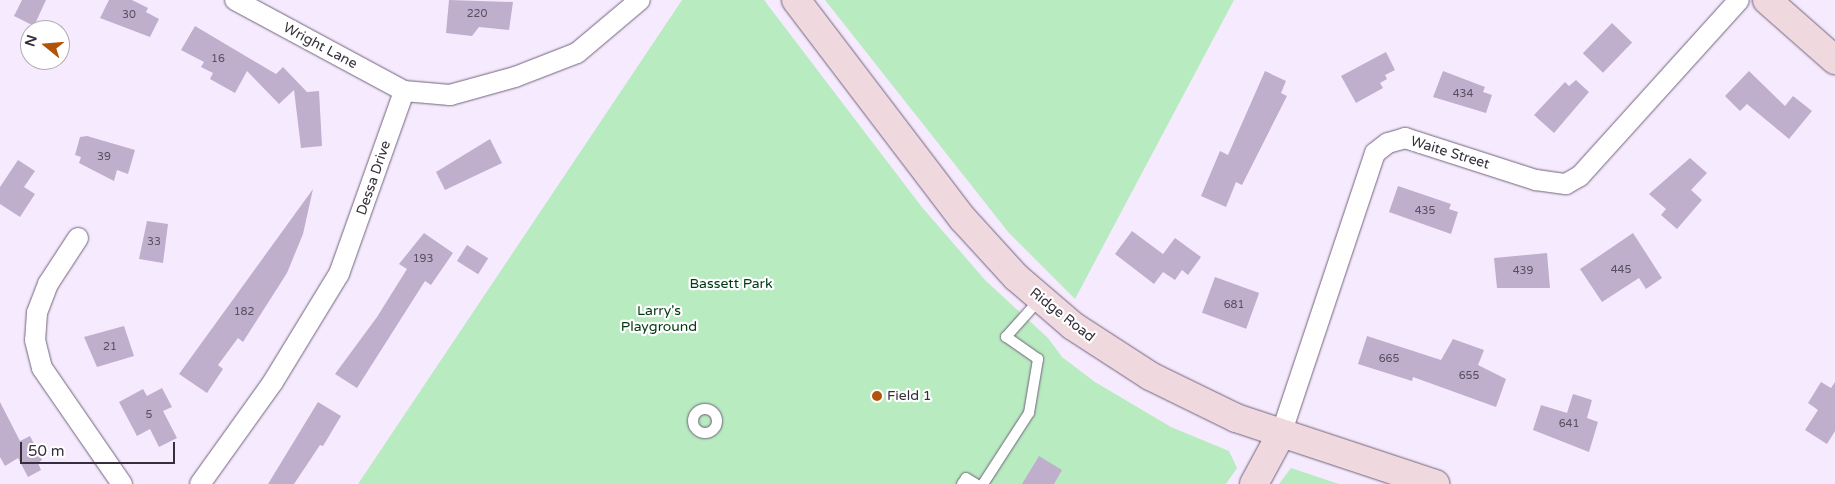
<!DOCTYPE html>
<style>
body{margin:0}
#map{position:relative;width:1835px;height:484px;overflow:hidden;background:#f6ebfe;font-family:"Varela Round",sans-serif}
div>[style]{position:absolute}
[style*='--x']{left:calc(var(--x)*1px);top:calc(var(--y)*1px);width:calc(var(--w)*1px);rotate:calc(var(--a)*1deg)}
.green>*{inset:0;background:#b8ebc0}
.building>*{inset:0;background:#bfaecc;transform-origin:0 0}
.roads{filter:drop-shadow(0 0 1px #71627c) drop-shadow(0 0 1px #71627c)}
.lane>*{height:10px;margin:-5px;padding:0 5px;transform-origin:5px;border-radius:5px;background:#fff}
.lane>.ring{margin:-5px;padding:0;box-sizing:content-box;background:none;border:10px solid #fff;border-radius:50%}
.street>*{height:20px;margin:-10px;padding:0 10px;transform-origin:10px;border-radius:10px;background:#fff}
.secondary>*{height:28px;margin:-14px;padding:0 14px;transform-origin:14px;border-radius:14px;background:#efd8de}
.dots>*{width:14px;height:14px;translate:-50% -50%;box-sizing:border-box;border:2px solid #fff;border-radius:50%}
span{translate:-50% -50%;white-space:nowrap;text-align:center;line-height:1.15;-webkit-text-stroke:4.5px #fff;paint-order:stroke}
.number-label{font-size:11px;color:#584f5f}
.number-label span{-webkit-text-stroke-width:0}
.street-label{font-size:14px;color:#362f3b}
.park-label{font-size:14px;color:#003912}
.poi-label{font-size:14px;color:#362f3b}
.left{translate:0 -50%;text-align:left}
.north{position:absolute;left:20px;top:20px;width:50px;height:50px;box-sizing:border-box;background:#fff;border:1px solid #afacb1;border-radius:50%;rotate:287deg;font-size:14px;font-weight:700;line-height:20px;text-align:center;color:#362f3b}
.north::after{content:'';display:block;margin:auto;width:18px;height:22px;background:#b25309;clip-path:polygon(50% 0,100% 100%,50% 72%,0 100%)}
.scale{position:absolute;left:20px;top:442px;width:155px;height:22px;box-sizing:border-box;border:2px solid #362f3b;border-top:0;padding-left:6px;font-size:15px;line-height:18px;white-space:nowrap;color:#362f3b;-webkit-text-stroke:4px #fff;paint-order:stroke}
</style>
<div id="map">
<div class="green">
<i style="clip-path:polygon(682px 0,764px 0,921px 206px,985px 280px,1048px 338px,1062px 357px,1095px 382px,1171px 427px,1229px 451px,1237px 468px,1226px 484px,358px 484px)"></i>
<i style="clip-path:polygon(825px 0,1234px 0,1075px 299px,1009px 233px)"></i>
<i style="clip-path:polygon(1291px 468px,1339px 484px,1279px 484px)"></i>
</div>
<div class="building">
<i style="clip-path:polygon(22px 0,46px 0,34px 26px,14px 16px)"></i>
<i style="clip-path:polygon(109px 0,132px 0,148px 8px,146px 12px,159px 19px,150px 37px,100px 18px)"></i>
<i style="clip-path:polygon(449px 0,513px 2px,509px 30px,479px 27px,472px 36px,446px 33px)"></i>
<i style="left:1612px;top:23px;width:28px;height:42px;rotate:44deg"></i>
<i style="clip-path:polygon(195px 26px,276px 74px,283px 67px,307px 92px,319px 91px,322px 146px,301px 148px,294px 90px,279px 104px,247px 71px,235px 93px,210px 79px,213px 73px,201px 67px,204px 62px,181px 50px)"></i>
<i style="clip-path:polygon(1386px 52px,1395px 70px,1385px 75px,1387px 79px,1380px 83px,1383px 88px,1356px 103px,1341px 76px)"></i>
<i style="clip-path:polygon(1265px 71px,1286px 81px,1281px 93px,1287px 96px,1242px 185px,1236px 182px,1226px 207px,1201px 196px,1220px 151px,1228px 155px)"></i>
<i style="clip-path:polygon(1443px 71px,1485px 87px,1483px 92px,1492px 95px,1486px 113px,1433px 97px)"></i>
<i style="clip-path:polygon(1749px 71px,1785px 106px,1793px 96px,1812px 111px,1789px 139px,1747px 104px,1740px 111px,1725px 96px)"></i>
<i style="clip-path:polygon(1576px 80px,1589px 92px,1554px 133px,1534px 115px,1565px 82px,1569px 86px)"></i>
<i style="clip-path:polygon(87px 136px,135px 150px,128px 174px,117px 170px,114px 181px,79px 163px,81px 157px,75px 155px,80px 137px)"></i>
<i style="clip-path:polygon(490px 139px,502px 163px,445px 190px,436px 172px)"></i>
<i style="clip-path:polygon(1690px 158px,1707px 173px,1691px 190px,1702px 200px,1677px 229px,1661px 215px,1666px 209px,1649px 194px)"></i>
<i style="clip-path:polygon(18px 160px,35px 171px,24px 187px,35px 194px,20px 217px,0 204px,0 187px)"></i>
<i style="clip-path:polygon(1398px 186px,1451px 204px,1449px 209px,1458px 212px,1451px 234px,1389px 212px)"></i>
<i style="clip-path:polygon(313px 189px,303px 234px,287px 273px,243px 342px,238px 338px,218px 365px,223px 369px,207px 393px,179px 374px)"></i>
<i style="clip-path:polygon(147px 221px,168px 224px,163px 263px,139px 259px)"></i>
<i style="clip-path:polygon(1132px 231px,1163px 254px,1175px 238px,1201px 257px,1188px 275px,1182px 270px,1175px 280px,1163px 272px,1154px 284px,1115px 254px)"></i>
<i style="clip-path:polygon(424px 233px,453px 253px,431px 285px,425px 281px,357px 388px,335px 374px,377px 317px,407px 269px,399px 264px)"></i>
<i style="clip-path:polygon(1633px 233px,1662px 278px,1646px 289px,1639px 278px,1602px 302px,1580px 269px)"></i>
<i style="left:467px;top:245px;width:25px;height:19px;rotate:32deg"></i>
<i style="clip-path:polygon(1547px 253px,1550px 288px,1497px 288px,1494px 258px)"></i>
<i style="left:1215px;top:277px;width:47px;height:38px;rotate:20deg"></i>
<i style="clip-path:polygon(124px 326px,134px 356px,97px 367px,84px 337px)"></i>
<i style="clip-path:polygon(1367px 336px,1441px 360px,1453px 339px,1484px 350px,1478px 365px,1506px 379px,1496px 407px,1413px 377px,1412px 381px,1358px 364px)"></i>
<i style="clip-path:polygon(1821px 382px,1831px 388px,1835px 382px,1835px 431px,1827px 444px,1805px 430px,1818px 410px,1808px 403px)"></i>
<i style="clip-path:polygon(162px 388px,172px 407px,163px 411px,177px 438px,159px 447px,150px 429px,137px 436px,119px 402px,143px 389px,147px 396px)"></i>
<i style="clip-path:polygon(1573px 394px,1592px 400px,1587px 418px,1598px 422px,1589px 452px,1533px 430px,1541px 405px,1567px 413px)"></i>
<i style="clip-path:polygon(0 402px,20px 441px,30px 436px,42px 460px,38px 463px,41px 470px,28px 477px,18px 458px,5px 466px,0 457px)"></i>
<i style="clip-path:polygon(318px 402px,341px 416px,323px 446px,320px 445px,294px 484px,268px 484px)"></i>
<i style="clip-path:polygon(1039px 456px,1062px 470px,1054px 484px,1022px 484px)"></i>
</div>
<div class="roads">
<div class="lane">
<i class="ring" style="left:693px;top:409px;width:14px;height:14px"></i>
<i style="--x:962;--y:484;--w:7;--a:-56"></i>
<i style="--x:966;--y:478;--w:12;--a:31"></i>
<i style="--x:983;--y:484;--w:85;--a:-57.1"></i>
<i style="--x:1029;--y:413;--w:55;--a:-80.5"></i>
<i style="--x:1038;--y:359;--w:39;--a:-145"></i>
<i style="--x:1006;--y:337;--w:51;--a:-48.2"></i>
</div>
<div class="street">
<i style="--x:235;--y:0;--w:192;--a:28.3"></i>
<i style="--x:78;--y:238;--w:55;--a:123.1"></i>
<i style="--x:48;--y:284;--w:31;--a:111"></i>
<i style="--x:37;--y:313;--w:27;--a:94"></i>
<i style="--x:35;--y:340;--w:29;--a:76"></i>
<i style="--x:42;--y:368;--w:141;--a:55.4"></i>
<i style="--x:1281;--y:434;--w:296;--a:-71.5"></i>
<i style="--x:1375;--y:153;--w:16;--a:-38"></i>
<i style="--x:1388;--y:143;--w:18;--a:-16"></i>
<i style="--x:1405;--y:138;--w:138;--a:17.8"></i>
<i style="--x:1536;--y:180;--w:30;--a:8"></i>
<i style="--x:1566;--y:184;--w:16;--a:-30"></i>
<i style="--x:1580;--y:176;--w:237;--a:-47.9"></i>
<i style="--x:200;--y:484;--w:125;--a:-54.4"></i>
<i style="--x:273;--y:382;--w:127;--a:-58.6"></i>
<i style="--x:339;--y:274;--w:194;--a:-70.4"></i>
<i style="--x:404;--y:91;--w:46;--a:5"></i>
<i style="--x:450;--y:95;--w:67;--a:-15.5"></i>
<i style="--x:515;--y:77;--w:66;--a:-21.2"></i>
<i style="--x:577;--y:53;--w:82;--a:-40.1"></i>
</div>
<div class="secondary">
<i style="--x:796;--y:0;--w:275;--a:52.7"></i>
<i style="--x:963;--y:219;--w:79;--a:47.6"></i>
<i style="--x:1016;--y:277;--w:75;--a:40.7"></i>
<i style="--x:1073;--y:326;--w:92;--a:33"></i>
<i style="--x:1150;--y:376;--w:96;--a:26"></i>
<i style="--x:1236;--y:418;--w:210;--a:18.3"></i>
<i style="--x:1767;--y:0;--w:91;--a:41.4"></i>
<i style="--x:1254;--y:484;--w:57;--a:-61.6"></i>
</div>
</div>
<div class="dots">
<i style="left:877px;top:396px;background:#b25309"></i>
</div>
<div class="number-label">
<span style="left:477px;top:14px">220</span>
<span style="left:129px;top:15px">30</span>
<span style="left:218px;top:59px">16</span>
<span style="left:1463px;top:94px">434</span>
<span style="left:104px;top:157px">39</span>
<span style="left:1425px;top:211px">435</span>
<span style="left:154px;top:242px">33</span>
<span style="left:423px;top:259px">193</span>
<span style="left:1621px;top:270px">445</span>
<span style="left:1523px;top:271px">439</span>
<span style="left:1234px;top:305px">681</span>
<span style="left:244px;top:312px">182</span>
<span style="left:110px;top:347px">21</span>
<span style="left:1389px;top:359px">665</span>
<span style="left:1469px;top:376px">655</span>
<span style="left:149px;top:415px">5</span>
<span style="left:1569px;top:424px">641</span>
</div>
<div class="street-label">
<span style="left:320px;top:46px;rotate:28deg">Wright Lane</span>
<span style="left:1450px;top:153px;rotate:17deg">Waite Street</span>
<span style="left:374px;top:178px;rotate:-71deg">Dessa Drive</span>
<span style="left:1062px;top:315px;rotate:38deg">Ridge Road</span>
</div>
<div class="park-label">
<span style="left:731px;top:284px">Bassett Park</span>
<span style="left:659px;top:319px">Larry's<br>Playground</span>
</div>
<div class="poi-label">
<span class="left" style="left:887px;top:396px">Field 1</span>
</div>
<div class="north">N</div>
<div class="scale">50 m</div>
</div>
